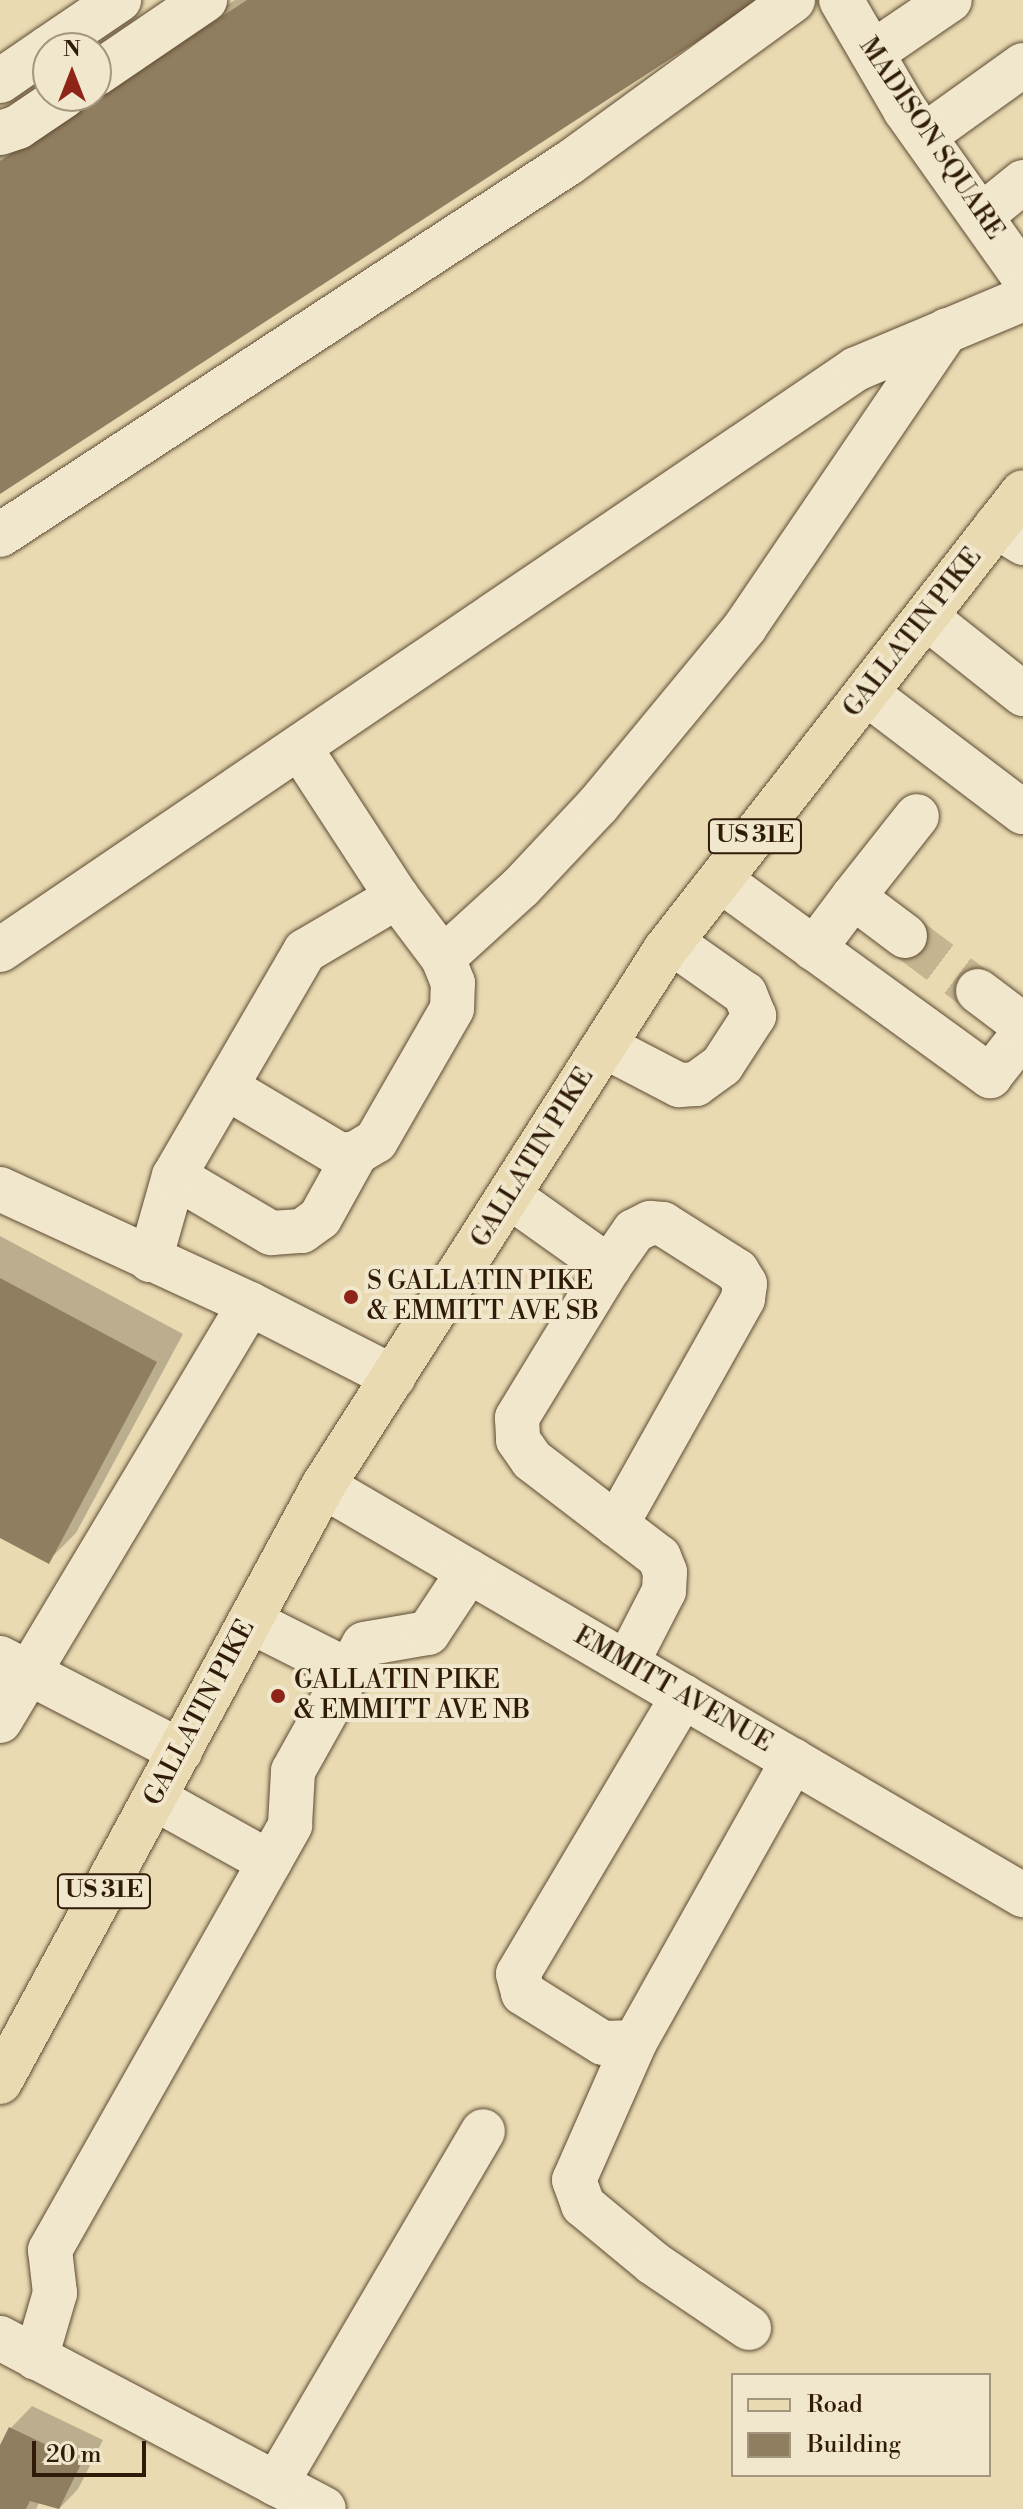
<!DOCTYPE html>
<style>
body{margin:0}
#map{position:relative;width:1023px;height:2509px;overflow:hidden;background:#e9dab2;font-family:"Libre Bodoni",serif}
div>[style]{position:absolute}
[style*='--x']{left:calc(var(--x)*1px);top:calc(var(--y)*1px);width:calc(var(--w)*1px);rotate:calc(var(--a)*1deg)}
.shadow>*{inset:0;background:#0003}
.building>*{inset:0;background:#907e60}
.minor-tunnel>*{height:44px;margin-top:-22px;transform-origin:0;background:repeating-linear-gradient(90deg,#c4b490 0 44px,transparent 0 66px)}
.roads{filter:drop-shadow(0 0 2px #5e4b32) drop-shadow(0 0 2px #5e4b32)}
.minor>*{height:44px;margin:-22px;padding:0 22px;transform-origin:22px;border-radius:22px;background:#f1e7cd}
.major>*{height:44px;margin:-22px;padding:0 22px;transform-origin:22px;border-radius:22px;background:#e9dab2}
.dots>*{width:22px;height:22px;translate:-50% -50%;box-sizing:border-box;border:4px solid #f1e7cd;border-radius:50%}
span{translate:-50% -50%;white-space:nowrap;text-align:center;line-height:1.15;-webkit-text-stroke:8px #f1e7cd;paint-order:stroke}
.shield-label span{padding:2px 6px;background:#f1e7cd;border:2px solid;border-radius:6px;-webkit-text-stroke-width:0}
.shield-label{font-size:24px;color:#301b08;font-weight:700}
.street-label{font-size:26px;color:#301b08}
.poi-label{font-size:26px;color:#301b08}
.left{translate:0 -50%;text-align:left}
.legend{position:absolute;left:731px;top:2373px;width:260px;height:104px;box-sizing:border-box;background:#f1e7cd;border:2px solid #a4957e;margin:0;padding:10px 14px;list-style:none;font-size:24px;color:#301b08}
.legend li{display:flex;align-items:center;gap:16px;height:40px}
.legend b{width:40px;border:2px solid #a4957e}
.north{position:absolute;left:32px;top:32px;width:80px;height:80px;box-sizing:border-box;background:#f1e7cd;border:2px solid #a4957e;border-radius:50%;rotate:0deg;font-size:22px;font-weight:700;line-height:32px;text-align:center;color:#301b08}
.north::after{content:'';display:block;margin:auto;width:28px;height:36px;background:#8f2418;clip-path:polygon(50% 0,100% 100%,50% 72%,0 100%)}
.scale{position:absolute;left:32px;top:2441px;width:114px;height:36px;box-sizing:border-box;border:4px solid #301b08;border-top:0;padding-left:10px;font-size:24px;line-height:28px;white-space:nowrap;color:#301b08;-webkit-text-stroke:6px #f1e7cd;paint-order:stroke}
</style>
<div id="map">
<div class="shadow">
<i style="clip-path:polygon(235px 0,757px 0,0 491px,0 153px,87px 96px,96px 96px,96px 90px)"></i>
<i style="clip-path:polygon(0 1236px,183px 1334px,76px 1533px,48px 1561px,0 1535px)"></i>
<i style="clip-path:polygon(32px 2406px,103px 2440px,78px 2489px,59px 2509px,39px 2503px,36px 2509px,0 2509px,0 2450px,11px 2428px)"></i>
</div>
<div class="building">
<i style="clip-path:polygon(247px 0,761px 0,0 494px,0 161px)"></i>
<i style="clip-path:polygon(0 1278px,157px 1362px,49px 1564px,0 1538px)"></i>
<i style="clip-path:polygon(9px 2427px,82px 2462px,59px 2509px,30px 2501px,26px 2509px,0 2509px,0 2445px)"></i>
</div>
<div class="minor-tunnel">
<i style="--x:905;--y:936;--w:91;--a:37"></i>
</div>
<div class="roads">
<div class="minor">
<i style="--x:841;--y:0;--w:127;--a:59.8"></i>
<i style="--x:905;--y:110;--w:204;--a:54.6"></i>
<i style="--x:48;--y:48;--w:86;--a:-34.1"></i>
<i style="--x:872;--y:53;--w:94;--a:-34.2"></i>
<i style="--x:96;--y:74;--w:132;--a:-34.2"></i>
<i style="--x:0;--y:81;--w:58;--a:-34.5"></i>
<i style="--x:0;--y:133;--w:19;--a:-18"></i>
<i style="--x:18;--y:127;--w:55;--a:-34"></i>
<i style="--x:924;--y:136;--w:122;--a:-35.6"></i>
<i style="--x:981;--y:216;--w:54;--a:-39"></i>
<i style="--x:996;--y:526;--w:32;--a:32"></i>
<i style="--x:0;--y:535;--w:680;--a:-33.18"></i>
<i style="--x:569;--y:163;--w:277;--a:-36"></i>
<i style="--x:926;--y:617;--w:124;--a:38.4"></i>
<i style="--x:866;--y:693;--w:197;--a:37.2"></i>
<i style="--x:720;--y:880;--w:334;--a:36"></i>
<i style="--x:990;--y:1076;--w:53;--a:-51.8"></i>
<i style="--x:397;--y:897;--w:76;--a:53"></i>
<i style="--x:443;--y:958;--w:105;--a:-42.3"></i>
<i style="--x:521;--y:887;--w:112;--a:-46.8"></i>
<i style="--x:598;--y:805;--w:231;--a:-50.4"></i>
<i style="--x:745;--y:627;--w:359;--a:-55.8"></i>
<i style="--x:853;--y:897;--w:103;--a:-51.7"></i>
<i style="--x:814;--y:949;--w:65;--a:-53.1"></i>
<i style="--x:853;--y:897;--w:65;--a:36.9"></i>
<i style="--x:0;--y:950;--w:1035;--a:-34.17"></i>
<i style="--x:856;--y:369;--w:181;--a:-22.7"></i>
<i style="--x:978;--y:991;--w:56;--a:37.1"></i>
<i style="--x:604;--y:1046;--w:85;--a:27.5"></i>
<i style="--x:679;--y:1085;--w:17;--a:-3"></i>
<i style="--x:696;--y:1084;--w:32;--a:-36"></i>
<i style="--x:722;--y:1065;--w:59;--a:-56.9"></i>
<i style="--x:754;--y:1016;--w:24;--a:-112"></i>
<i style="--x:745;--y:994;--w:90;--a:-144.9"></i>
<i style="--x:229;--y:1089;--w:129;--a:30.7"></i>
<i style="--x:340;--y:1155;--w:16;--a:-7"></i>
<i style="--x:356;--y:1153;--w:23;--a:-31"></i>
<i style="--x:376;--y:1141;--w:152;--a:-60.1"></i>
<i style="--x:452;--y:1009;--w:26;--a:-88"></i>
<i style="--x:453;--y:983;--w:27;--a:-112"></i>
<i style="--x:174;--y:1176;--w:113;--a:30.4"></i>
<i style="--x:271;--y:1233;--w:31;--a:-4"></i>
<i style="--x:302;--y:1231;--w:22;--a:-36"></i>
<i style="--x:320;--y:1218;--w:74;--a:-61"></i>
<i style="--x:0;--y:1189;--w:275;--a:24.7"></i>
<i style="--x:250;--y:1304;--w:161;--a:27"></i>
<i style="--x:509;--y:1196;--w:123;--a:35.4"></i>
<i style="--x:609;--y:1267;--w:177;--a:121.4"></i>
<i style="--x:517;--y:1418;--w:22;--a:87"></i>
<i style="--x:518;--y:1440;--w:24;--a:55"></i>
<i style="--x:532;--y:1460;--w:160;--a:37.4"></i>
<i style="--x:659;--y:1557;--w:16;--a:68"></i>
<i style="--x:665;--y:1572;--w:19;--a:93"></i>
<i style="--x:664;--y:1591;--w:81;--a:117.2"></i>
<i style="--x:150;--y:1260;--w:87;--a:-74.1"></i>
<i style="--x:174;--y:1176;--w:260;--a:-59.8"></i>
<i style="--x:305;--y:951;--w:107;--a:-30.4"></i>
<i style="--x:397;--y:897;--w:178;--a:-123.1"></i>
<i style="--x:609;--y:1267;--w:44;--a:-55.2"></i>
<i style="--x:634;--y:1231;--w:18;--a:-27"></i>
<i style="--x:650;--y:1223;--w:13;--a:4"></i>
<i style="--x:663;--y:1224;--w:88;--a:32.4"></i>
<i style="--x:737;--y:1271;--w:15;--a:58"></i>
<i style="--x:745;--y:1284;--w:15;--a:98"></i>
<i style="--x:743;--y:1299;--w:259;--a:119.3"></i>
<i style="--x:323;--y:1486;--w:811;--a:30.3"></i>
<i style="--x:250;--y:1621;--w:111;--a:26.8"></i>
<i style="--x:0;--y:1658;--w:203;--a:27.3"></i>
<i style="--x:683;--y:1696;--w:323;--a:120.7"></i>
<i style="--x:518;--y:1974;--w:20;--a:75"></i>
<i style="--x:523;--y:1993;--w:94;--a:32"></i>
<i style="--x:603;--y:2043;--w:32;--a:-2"></i>
<i style="--x:635;--y:2042;--w:323;--a:-60.7"></i>
<i style="--x:0;--y:1721;--w:486;--a:-59.1"></i>
<i style="--x:154;--y:1798;--w:132;--a:29.1"></i>
<i style="--x:635;--y:2042;--w:151;--a:113.8"></i>
<i style="--x:574;--y:2180;--w:27;--a:70"></i>
<i style="--x:583;--y:2205;--w:91;--a:39.6"></i>
<i style="--x:653;--y:2263;--w:116;--a:34.1"></i>
<i style="--x:0;--y:2338;--w:366;--a:27.8"></i>
<i style="--x:36;--y:2358;--w:68;--a:-73.7"></i>
<i style="--x:55;--y:2293;--w:43;--a:-96.6"></i>
<i style="--x:50;--y:2250;--w:488;--a:-60.5"></i>
<i style="--x:290;--y:1825;--w:54;--a:-86.8"></i>
<i style="--x:293;--y:1771;--w:145;--a:-60.8"></i>
<i style="--x:364;--y:1644;--w:65;--a:-9.8"></i>
<i style="--x:428;--y:1633;--w:74;--a:-56.5"></i>
<i style="--x:276;--y:2484;--w:409;--a:-59.6"></i>
</div>
<div class="major">
<i style="--x:0;--y:2082;--w:678;--a:-61.54"></i>
<i style="--x:323;--y:1486;--w:636;--a:-57.46"></i>
<i style="--x:665;--y:950;--w:581;--a:-51.99"></i>
</div>
</div>
<div class="dots">
<i style="left:351px;top:1297px;background:#8f2418"></i>
<i style="left:278px;top:1696px;background:#8f2418"></i>
</div>
<div class="shield-label">
<span style="left:755px;top:836px">US 31E</span>
<span style="left:104px;top:1891px">US 31E</span>
</div>
<div class="street-label">
<span style="left:931px;top:139px;rotate:56deg">MADISON SQUARE</span>
<span style="left:913px;top:633px;rotate:-52deg">GALLATIN PIKE</span>
<span style="left:533px;top:1158px;rotate:-58deg">GALLATIN PIKE</span>
<span style="left:673px;top:1690px;rotate:30deg">EMMITT AVENUE</span>
<span style="left:200px;top:1713px;rotate:-62deg">GALLATIN PIKE</span>
</div>
<div class="poi-label">
<span class="left" style="left:367px;top:1297px">S GALLATIN PIKE<br>&amp; EMMITT AVE SB</span>
<span class="left" style="left:294px;top:1696px">GALLATIN PIKE<br>&amp; EMMITT AVE NB</span>
</div>
<ul class="legend">
<li><b style="height:10px;background:#e9dab2"></b>Road</li>
<li><b style="height:22px;background:#907e60"></b>Building</li>
</ul>
<div class="north">N</div>
<div class="scale">20 m</div>
</div>
